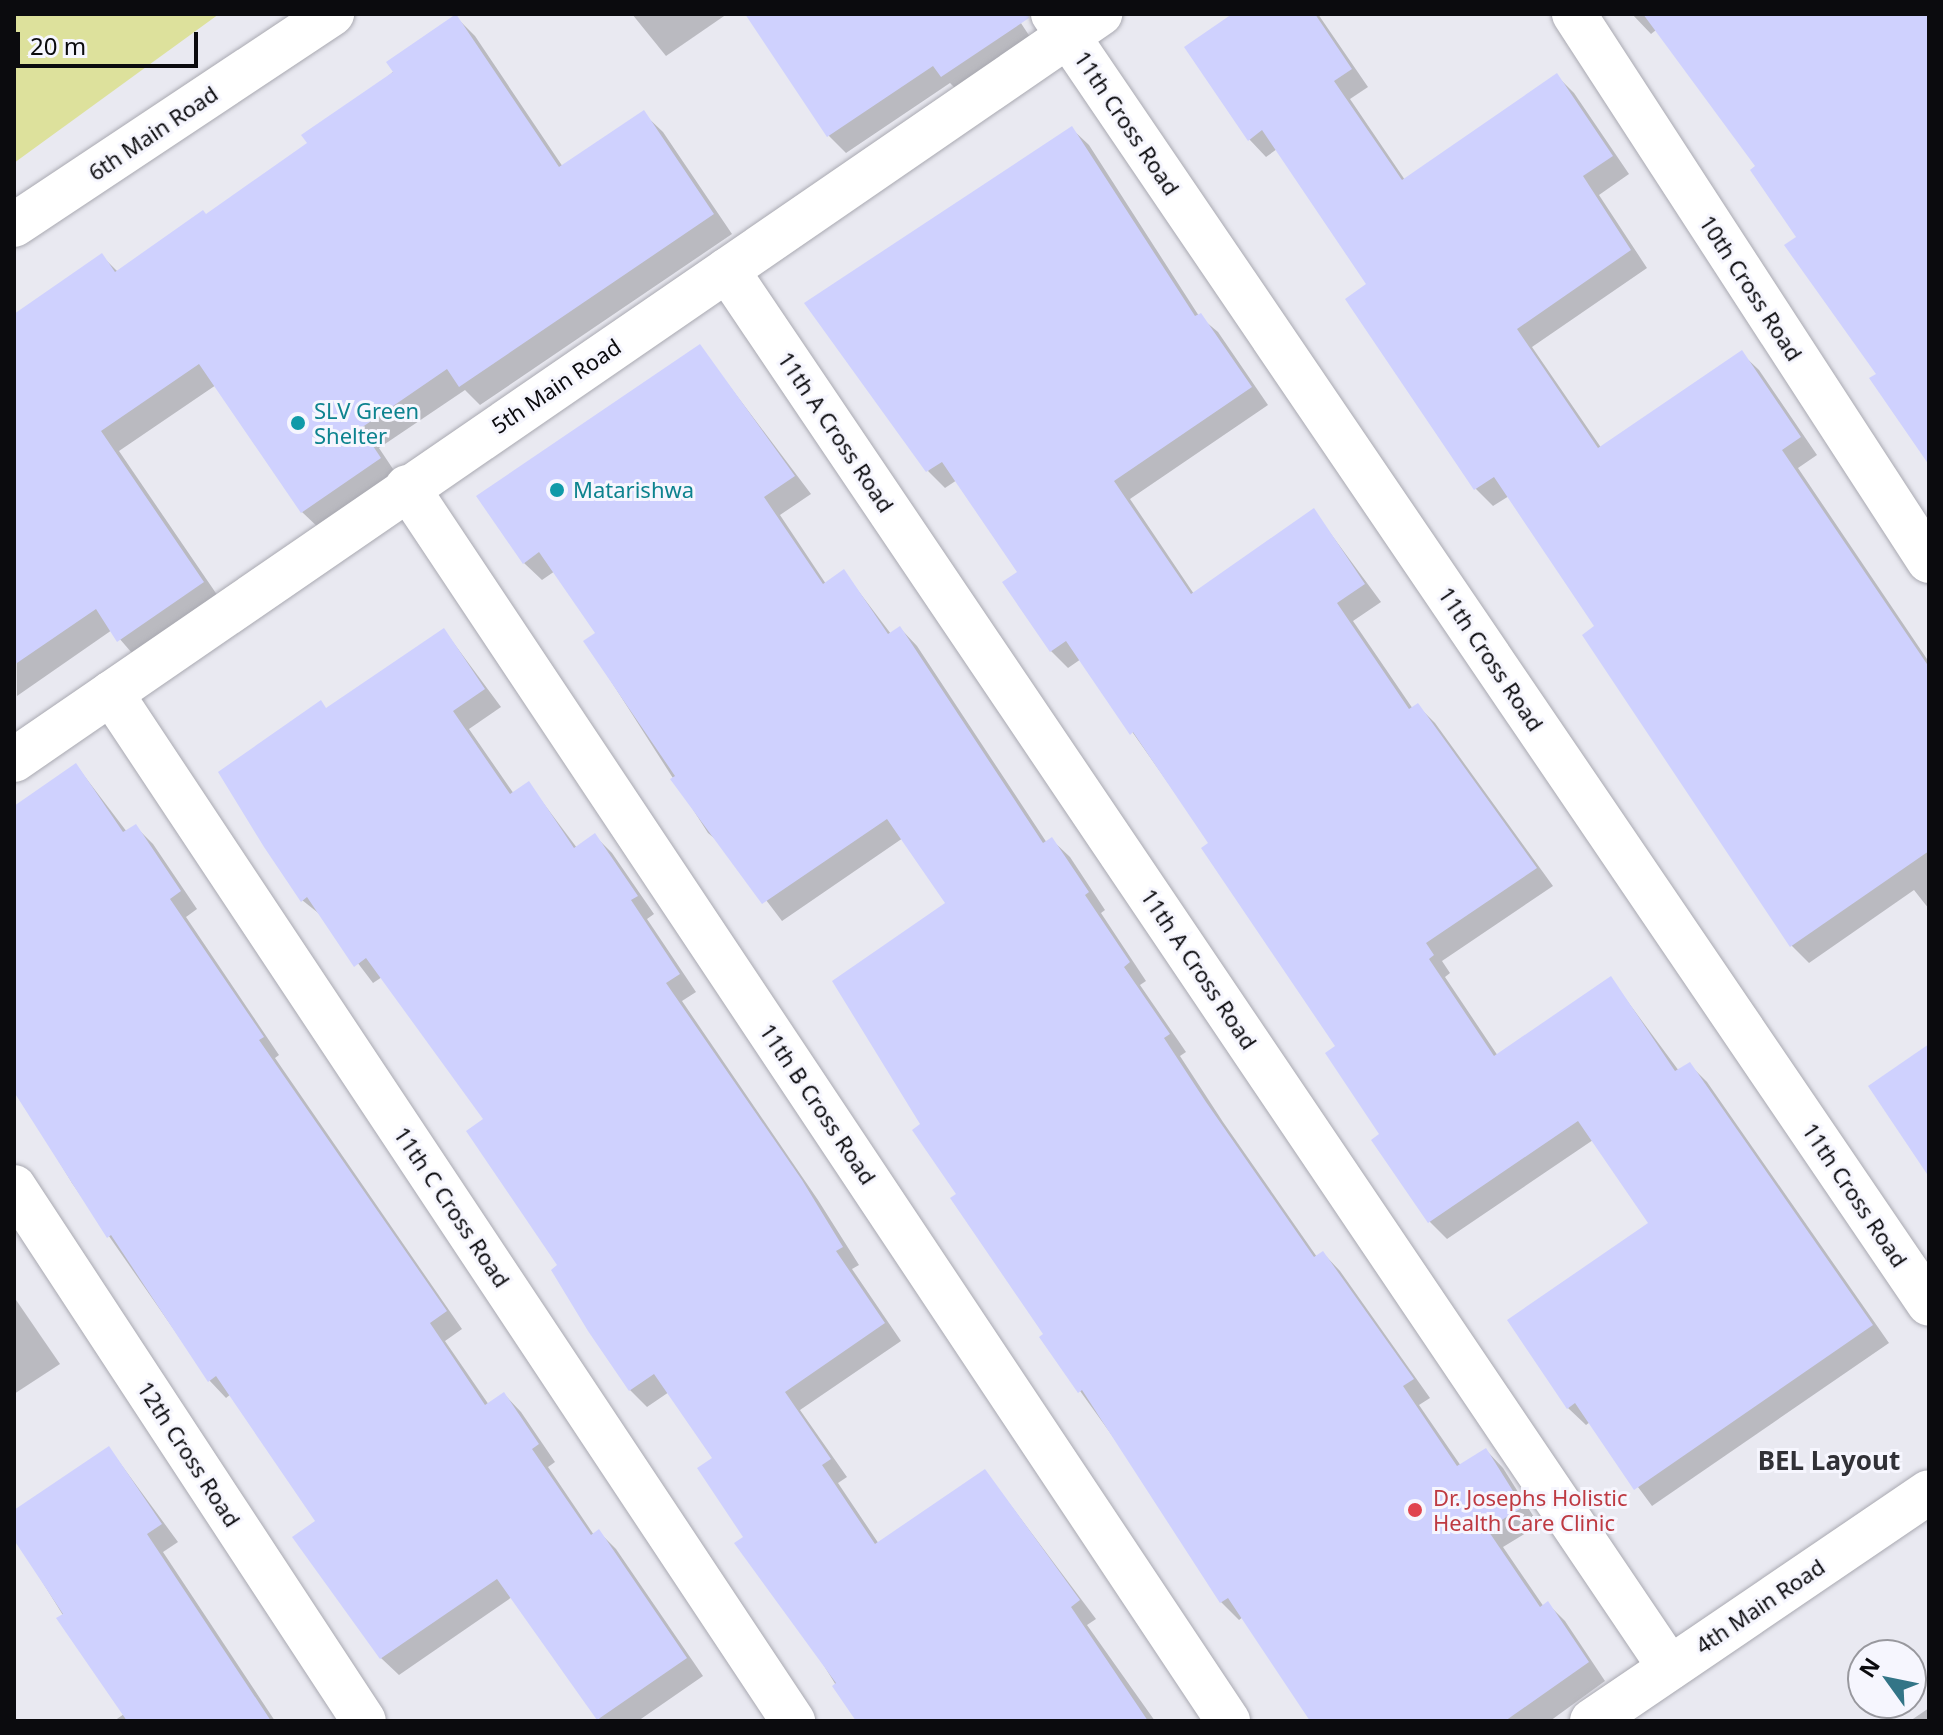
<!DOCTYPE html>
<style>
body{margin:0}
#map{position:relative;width:1943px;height:1735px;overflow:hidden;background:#e9e9f1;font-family:"Noto Sans",sans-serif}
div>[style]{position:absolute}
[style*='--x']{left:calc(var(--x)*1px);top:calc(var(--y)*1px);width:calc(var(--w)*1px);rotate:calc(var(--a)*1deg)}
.green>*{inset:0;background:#dde19c}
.shadow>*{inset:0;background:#0003}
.building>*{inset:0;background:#cfd1fe}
.roads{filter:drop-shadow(0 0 2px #a9a9b1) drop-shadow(0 0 2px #a9a9b1)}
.minor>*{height:44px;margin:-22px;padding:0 22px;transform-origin:22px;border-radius:22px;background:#fff}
.dots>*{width:22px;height:22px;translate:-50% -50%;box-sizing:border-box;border:4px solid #f6f6fe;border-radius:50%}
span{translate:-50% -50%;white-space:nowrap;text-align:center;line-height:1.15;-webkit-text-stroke:6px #f6f6fe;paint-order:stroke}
.street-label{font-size:22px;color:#0b0b0e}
.culture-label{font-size:22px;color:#0d838f}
.left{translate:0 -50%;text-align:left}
.health-label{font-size:22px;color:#be3a42}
.quarter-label{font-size:26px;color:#313137;font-weight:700}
.frame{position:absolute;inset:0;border:16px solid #0b0b0e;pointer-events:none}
.north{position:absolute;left:1847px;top:1639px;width:80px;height:80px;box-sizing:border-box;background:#f6f6fe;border:2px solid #98989e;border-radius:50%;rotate:303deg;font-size:22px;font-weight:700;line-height:32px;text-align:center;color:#0b0b0e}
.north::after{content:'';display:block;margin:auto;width:28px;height:36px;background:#337587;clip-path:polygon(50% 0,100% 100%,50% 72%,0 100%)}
.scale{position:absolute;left:16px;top:32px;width:182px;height:36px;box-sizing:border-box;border:4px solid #0b0b0e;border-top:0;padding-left:10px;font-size:24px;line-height:28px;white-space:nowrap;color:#0b0b0e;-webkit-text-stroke:6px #f6f6fe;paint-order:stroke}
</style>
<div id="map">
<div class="green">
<i style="clip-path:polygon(14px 14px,219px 14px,14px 163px)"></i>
</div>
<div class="shadow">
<i style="clip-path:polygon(632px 14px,727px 14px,666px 56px)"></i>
<i style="clip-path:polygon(747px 14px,1015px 14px,1034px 43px,960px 93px,950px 83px,846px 153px,829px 136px)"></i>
<i style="clip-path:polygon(1236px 14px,1318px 14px,1368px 87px,1350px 99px,1405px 180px,1557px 76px,1574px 93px,1629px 174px,1599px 195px,1647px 268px,1532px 347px,1602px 449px,1741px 353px,1759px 370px,1817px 455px,1798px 468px,1929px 662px,1929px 909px,1914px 890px,1809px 963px,1792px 946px,1585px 635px,1597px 626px,1509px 496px,1493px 506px,1476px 489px,1348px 299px,1369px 284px,1277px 149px,1266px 157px,1249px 139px)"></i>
<i style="clip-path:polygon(1632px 14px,1929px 14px,1929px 462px,1758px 167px,1656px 30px,1651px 34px)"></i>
<i style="clip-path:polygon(456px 17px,475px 36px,563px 167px,643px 113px,663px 132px,732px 234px,480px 405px,465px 390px,379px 448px,399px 478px,322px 531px,302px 512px,216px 385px,119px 451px,222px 602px,138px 660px,112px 630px,17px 696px,14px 316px,102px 256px,118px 272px,207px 216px,310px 144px)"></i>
<i style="clip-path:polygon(1071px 128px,1089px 145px,1199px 316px,1218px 332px,1268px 405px,1130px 499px,1194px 594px,1314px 511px,1381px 602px,1353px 621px,1413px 709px,1418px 706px,1435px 723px,1553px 886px,1442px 961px,1450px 973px,1445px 977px,1498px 1056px,1611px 979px,1679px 1071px,1689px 1064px,1707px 1082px,1889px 1343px,1652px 1506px,1590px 1422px,1586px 1425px,1568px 1408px,1651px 1223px,1593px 1140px,1447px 1239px,1430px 1222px,1338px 1047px,1211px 844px,1081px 659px,1068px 668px,1051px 651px,1019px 573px,957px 480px,945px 488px,928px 471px)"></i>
<i style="clip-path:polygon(700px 347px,811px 494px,780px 515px,826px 584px,844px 572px,891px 634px,900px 628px,917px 646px,1047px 843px,1052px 840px,1070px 857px,1105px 910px,1101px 913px,1146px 981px,1140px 985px,1186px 1052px,1180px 1056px,1223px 1122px,1317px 1257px,1323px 1253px,1340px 1271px,1430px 1398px,1419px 1405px,1461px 1466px,1486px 1450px,1503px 1468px,1539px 1525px,1503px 1547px,1544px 1607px,1548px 1604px,1565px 1621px,1605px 1681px,1550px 1721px,1313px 1721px,1243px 1617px,1239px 1620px,1221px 1602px,1139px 1473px,1042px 1338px,1046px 1335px,959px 1194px,923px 1125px,948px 904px,903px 838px,782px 921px,727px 849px,708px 833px,586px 642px,598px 634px,555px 571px,542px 580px,524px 563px)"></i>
<i style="clip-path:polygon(444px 630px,501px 707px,469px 729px,514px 794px,529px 784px,577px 848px,595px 836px,612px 853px,654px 914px,647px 919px,696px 992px,682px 1001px,818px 1200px,859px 1265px,852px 1269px,901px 1341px,800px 1410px,847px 1477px,838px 1483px,879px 1544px,985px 1471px,1096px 1619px,1087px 1625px,1155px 1721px,858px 1721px,745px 1537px,714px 1459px,669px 1392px,647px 1407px,630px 1390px,486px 1119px,382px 977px,373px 983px,322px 916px,302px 900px,327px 709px)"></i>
<i style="clip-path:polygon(76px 765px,127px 832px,135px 826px,153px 844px,197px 909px,186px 917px,279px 1055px,275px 1058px,462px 1329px,445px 1341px,489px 1405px,504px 1394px,521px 1412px,555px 1462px,548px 1467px,594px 1535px,599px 1532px,616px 1549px,703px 1676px,638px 1721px,601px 1721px,512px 1597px,399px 1675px,381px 1658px,317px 1521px,231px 1394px,226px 1398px,209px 1380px,72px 1183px,14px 1087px,14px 808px)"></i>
<i style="clip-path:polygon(14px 1297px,60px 1364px,14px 1394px)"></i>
<i style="clip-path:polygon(109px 1448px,178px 1542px,163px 1552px,275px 1721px,114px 1721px,124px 1714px,14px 1536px,14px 1512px)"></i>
<i style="clip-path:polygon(1929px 1708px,1929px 1721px,1910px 1721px)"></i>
</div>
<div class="building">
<i style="clip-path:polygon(456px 14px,559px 167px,644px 110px,714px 214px,459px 387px,447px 369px,361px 428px,381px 458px,301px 513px,199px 364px,101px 431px,204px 582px,117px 642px,96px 609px,14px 665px,14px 314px,102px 253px,115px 272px,203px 210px,206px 214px,307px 143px,301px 135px,393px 72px,386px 62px)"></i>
<i style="clip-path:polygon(745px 14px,1028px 14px,1029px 18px,941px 77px,933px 66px,827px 137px)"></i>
<i style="clip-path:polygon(1232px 14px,1315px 14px,1352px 69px,1334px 81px,1402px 180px,1557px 73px,1613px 156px,1583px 176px,1631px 250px,1517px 329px,1598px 448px,1742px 350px,1801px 437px,1782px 450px,1929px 667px,1929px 851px,1790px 947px,1582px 635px,1594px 626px,1494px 477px,1474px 490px,1345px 299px,1366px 284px,1262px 130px,1248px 141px,1184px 47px)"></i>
<i style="clip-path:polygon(1643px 14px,1929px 14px,1929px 465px,1869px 378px,1876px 374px,1784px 245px,1796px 237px,1750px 170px,1755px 166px)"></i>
<i style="clip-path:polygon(1072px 126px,1195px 316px,1201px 313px,1252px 387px,1114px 481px,1191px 594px,1314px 508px,1365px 584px,1337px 603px,1409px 709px,1418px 703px,1537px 868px,1426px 943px,1434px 955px,1429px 959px,1494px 1056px,1611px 976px,1675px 1071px,1690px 1062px,1873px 1325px,1634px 1490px,1575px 1403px,1567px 1409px,1507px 1320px,1648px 1223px,1578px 1121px,1428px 1223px,1371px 1140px,1379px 1134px,1325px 1053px,1335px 1046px,1201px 848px,1208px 843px,1133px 732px,1130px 735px,1066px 641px,1050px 652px,1002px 582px,1017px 572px,942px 462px,926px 472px,804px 303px)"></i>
<i style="clip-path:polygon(700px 344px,795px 476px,764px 497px,823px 584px,844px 569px,888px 634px,900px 626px,1043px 843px,1052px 837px,1089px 892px,1085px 895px,1130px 962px,1124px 967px,1170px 1034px,1164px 1038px,1206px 1102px,1314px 1257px,1323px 1251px,1414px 1379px,1403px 1386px,1457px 1466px,1486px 1448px,1523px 1507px,1487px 1529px,1540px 1607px,1548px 1601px,1589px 1662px,1505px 1721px,1310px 1721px,1228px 1598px,1220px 1603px,1082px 1390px,1078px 1393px,1039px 1337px,1043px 1334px,950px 1198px,956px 1194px,912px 1130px,920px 1124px,832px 981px,945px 903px,887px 819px,762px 904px,670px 779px,675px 776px,583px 641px,595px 633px,539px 552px,523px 564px,476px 496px)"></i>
<i style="clip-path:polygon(444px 628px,485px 689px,453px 711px,510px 794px,529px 781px,574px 848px,595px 833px,638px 896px,631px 900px,680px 974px,666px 983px,802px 1180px,843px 1247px,836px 1251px,885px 1323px,785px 1392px,831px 1459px,822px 1465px,875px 1544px,985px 1469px,1080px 1600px,1071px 1607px,1148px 1721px,856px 1721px,832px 1686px,836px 1683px,734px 1543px,743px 1537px,697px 1468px,712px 1458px,654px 1374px,629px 1391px,588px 1331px,551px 1270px,557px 1265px,466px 1131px,483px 1119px,366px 958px,354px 967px,307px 897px,301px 902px,264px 847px,218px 772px,321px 700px,326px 708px)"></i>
<i style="clip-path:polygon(76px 763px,123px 832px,136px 824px,181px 891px,170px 899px,264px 1037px,259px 1040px,447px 1311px,430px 1323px,485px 1405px,504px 1392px,539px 1444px,532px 1449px,591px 1535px,599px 1529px,687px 1658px,597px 1720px,497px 1579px,380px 1659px,292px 1537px,315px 1521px,216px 1376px,208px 1382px,111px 1235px,107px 1238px,14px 1092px,14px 806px)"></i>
<i style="clip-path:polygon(1929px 1044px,1929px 1177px,1868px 1086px)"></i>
<i style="clip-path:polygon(109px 1446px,162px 1524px,147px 1534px,271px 1721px,127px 1721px,56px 1618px,63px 1614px,14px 1540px,14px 1510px)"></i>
</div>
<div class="roads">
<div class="minor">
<i style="--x:1053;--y:14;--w:1559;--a:55.82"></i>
<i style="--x:1574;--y:14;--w:652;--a:57.02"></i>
<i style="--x:14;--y:225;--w:382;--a:-33.6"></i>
<i style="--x:727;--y:270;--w:1686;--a:56"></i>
<i style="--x:407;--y:487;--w:1482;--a:56.36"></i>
<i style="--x:111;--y:693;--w:1234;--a:56.44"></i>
<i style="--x:14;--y:760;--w:1318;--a:-34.49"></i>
<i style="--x:14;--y:1187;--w:638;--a:56.76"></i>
<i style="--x:1592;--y:1721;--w:407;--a:-34.2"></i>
</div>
</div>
<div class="dots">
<i style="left:298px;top:423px;background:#0f9aa8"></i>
<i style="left:557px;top:490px;background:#0f9aa8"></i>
<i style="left:1415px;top:1510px;background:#e0444e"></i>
</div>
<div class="street-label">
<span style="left:1127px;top:123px;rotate:56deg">11th Cross Road</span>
<span style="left:153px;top:133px;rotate:-34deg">6th Main Road</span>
<span style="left:1751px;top:288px;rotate:57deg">10th Cross Road</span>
<span style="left:556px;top:386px;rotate:-34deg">5th Main Road</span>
<span style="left:836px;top:432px;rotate:56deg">11th A Cross Road</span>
<span style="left:1491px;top:659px;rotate:56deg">11th Cross Road</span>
<span style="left:1199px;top:969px;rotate:56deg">11th A Cross Road</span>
<span style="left:818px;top:1104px;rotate:56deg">11th B Cross Road</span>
<span style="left:1855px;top:1195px;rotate:56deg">11th Cross Road</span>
<span style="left:452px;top:1207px;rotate:56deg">11th C Cross Road</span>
<span style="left:189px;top:1454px;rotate:57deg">12th Cross Road</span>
<span style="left:1760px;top:1606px;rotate:-34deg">4th Main Road</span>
</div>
<div class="culture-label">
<span class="left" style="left:314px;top:423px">SLV Green<br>Shelter</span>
<span class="left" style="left:573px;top:490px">Matarishwa</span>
</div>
<div class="health-label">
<span class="left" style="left:1433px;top:1510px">Dr. Josephs Holistic<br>Health Care Clinic</span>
</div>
<div class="quarter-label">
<span style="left:1829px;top:1461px">BEL Layout</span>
</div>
<div class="frame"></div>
<div class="north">N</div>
<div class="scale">20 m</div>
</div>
